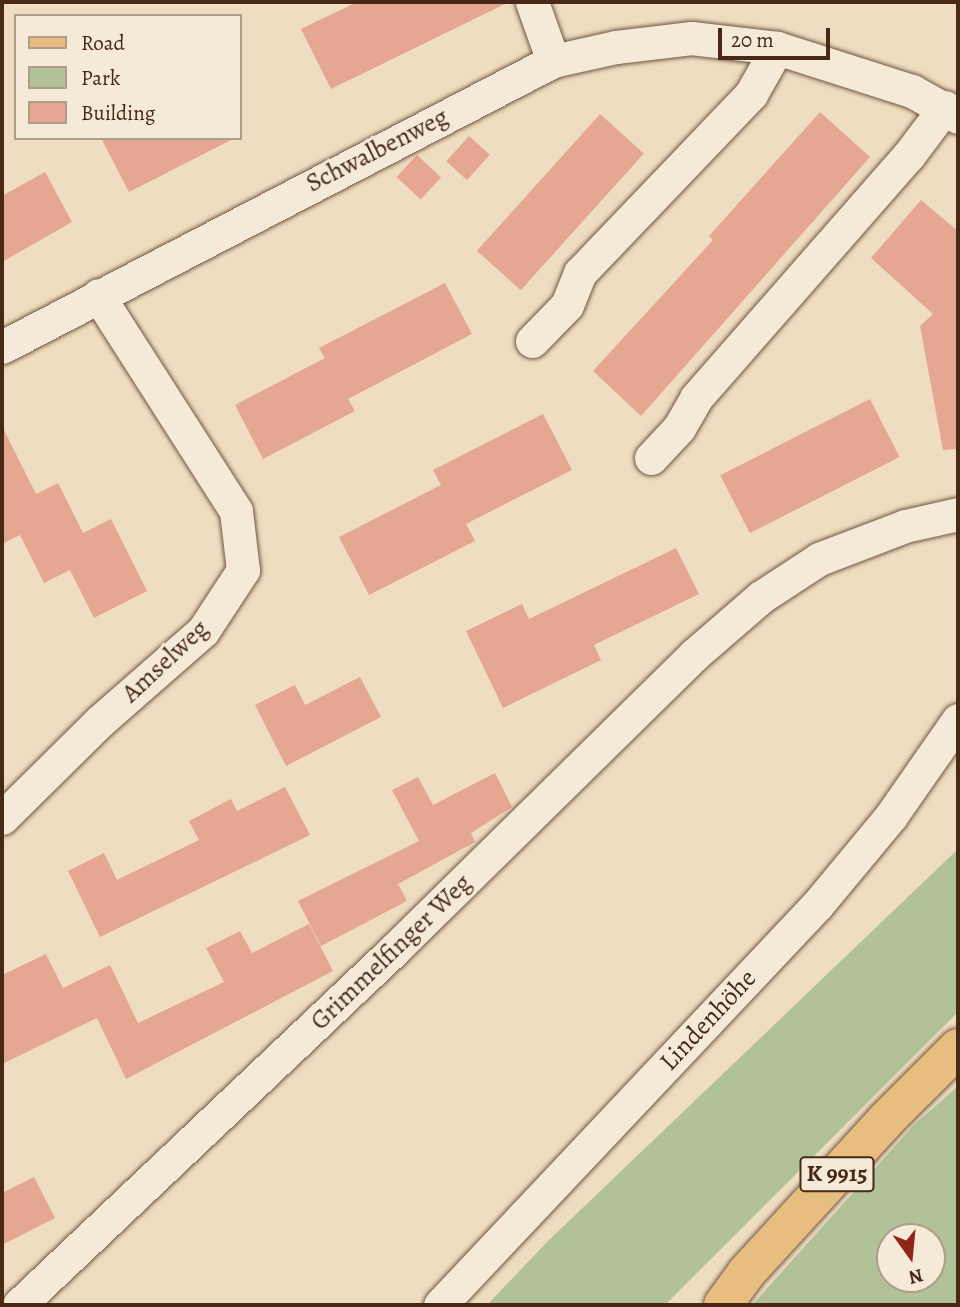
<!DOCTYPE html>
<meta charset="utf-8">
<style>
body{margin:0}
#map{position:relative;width:960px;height:1307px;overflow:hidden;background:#efddc1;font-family:Alegreya,serif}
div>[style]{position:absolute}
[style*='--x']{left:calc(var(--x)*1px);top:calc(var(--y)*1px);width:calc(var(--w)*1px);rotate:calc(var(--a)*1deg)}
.green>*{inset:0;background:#b2c298}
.building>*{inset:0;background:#e5a692;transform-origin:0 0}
.roads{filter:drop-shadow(0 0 2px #715641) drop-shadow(0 0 2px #715641)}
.minor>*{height:33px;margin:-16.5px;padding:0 16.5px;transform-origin:16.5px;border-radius:16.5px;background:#f5e9d7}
.primary>*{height:38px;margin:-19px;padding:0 19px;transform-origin:19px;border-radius:19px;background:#e8be80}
span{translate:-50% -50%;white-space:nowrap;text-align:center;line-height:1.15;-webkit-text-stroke:6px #f5e9d7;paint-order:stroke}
.shield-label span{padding:2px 5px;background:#f5e9d7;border:2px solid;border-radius:5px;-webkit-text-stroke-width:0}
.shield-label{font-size:24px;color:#472916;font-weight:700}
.street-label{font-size:26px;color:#472916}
.frame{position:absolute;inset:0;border:4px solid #472916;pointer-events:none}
.legend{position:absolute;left:14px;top:14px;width:228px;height:126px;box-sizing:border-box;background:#f5e9d7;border:2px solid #af9c8a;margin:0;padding:9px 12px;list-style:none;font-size:21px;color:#472916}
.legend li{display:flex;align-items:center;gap:14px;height:35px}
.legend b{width:35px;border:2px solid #af9c8a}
.north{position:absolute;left:876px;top:1223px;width:70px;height:70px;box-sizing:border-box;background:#f5e9d7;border:2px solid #af9c8a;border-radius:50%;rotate:165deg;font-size:19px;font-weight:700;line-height:28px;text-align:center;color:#472916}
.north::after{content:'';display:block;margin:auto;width:24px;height:32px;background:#8f2418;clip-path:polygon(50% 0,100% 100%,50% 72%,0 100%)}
.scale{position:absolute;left:718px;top:28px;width:112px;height:32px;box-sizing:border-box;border:4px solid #472916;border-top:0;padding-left:9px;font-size:21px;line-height:24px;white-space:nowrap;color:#472916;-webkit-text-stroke:5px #f5e9d7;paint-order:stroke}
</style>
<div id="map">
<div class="green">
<i style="clip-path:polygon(958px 849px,958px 1012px,665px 1305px,487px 1305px,548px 1241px)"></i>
<i style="clip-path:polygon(evenodd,958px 1086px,958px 1305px,752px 1305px,914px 1125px,958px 1086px,890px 1237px,932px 1237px,932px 1279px,890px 1279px,890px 1237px)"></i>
</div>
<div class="building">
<i style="clip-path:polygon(357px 2px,509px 2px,331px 89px,301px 29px)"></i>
<i style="clip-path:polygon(820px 112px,870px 157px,641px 416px,593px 371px,713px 240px,709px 236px)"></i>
<i style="left:600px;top:114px;width:59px;height:184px;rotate:42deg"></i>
<i style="left:469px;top:136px;width:28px;height:34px;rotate:42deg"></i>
<i style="clip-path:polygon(101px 138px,235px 138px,129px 192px)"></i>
<i style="left:417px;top:155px;width:33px;height:30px;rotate:43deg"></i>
<i style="clip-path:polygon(45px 172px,72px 222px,2px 262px,2px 196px)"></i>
<i style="clip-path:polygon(921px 200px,958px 231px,958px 449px,943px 450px,920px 326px,933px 314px,871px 258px)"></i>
<i style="clip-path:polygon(445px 283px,472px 334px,348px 399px,355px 411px,263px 459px,235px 405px,325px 358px,319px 348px)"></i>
<i style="left:870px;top:399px;width:65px;height:168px;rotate:63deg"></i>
<i style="clip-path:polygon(543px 414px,572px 470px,466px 524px,475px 541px,369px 595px,339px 537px,441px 485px,433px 470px)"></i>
<i style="clip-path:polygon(2px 426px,36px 494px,58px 483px,83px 533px,111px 519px,147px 591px,94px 618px,70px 570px,44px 583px,20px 535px,2px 544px)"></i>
<i style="clip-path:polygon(676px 548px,699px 594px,594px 645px,601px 660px,503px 708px,466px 631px,522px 604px,529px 619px)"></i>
<i style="clip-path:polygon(360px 677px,381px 717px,286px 766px,255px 705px,295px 685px,305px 705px)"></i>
<i style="clip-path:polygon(495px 773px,512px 807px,471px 833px,475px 842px,398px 884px,407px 901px,321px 946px,298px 901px,419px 841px,392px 790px,418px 777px,433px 805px)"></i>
<i style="clip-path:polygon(285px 787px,310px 835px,100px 937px,68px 871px,104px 853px,117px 880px,199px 840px,189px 821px,231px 799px,237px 811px)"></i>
<i style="clip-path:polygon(309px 924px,333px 971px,126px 1079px,97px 1018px,2px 1064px,2px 975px,46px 954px,63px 988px,110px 965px,138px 1023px,224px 982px,206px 948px,240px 931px,252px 953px)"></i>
<i style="clip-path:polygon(34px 1177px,55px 1218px,2px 1245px,2px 1193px)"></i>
</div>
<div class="roads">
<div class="minor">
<i style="--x:532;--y:2;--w:63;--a:70.4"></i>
<i style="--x:532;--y:341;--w:50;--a:-45.8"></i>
<i style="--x:567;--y:305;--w:35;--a:-68"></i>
<i style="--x:580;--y:273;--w:248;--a:-46.3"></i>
<i style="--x:751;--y:94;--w:53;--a:-60.5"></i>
<i style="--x:2;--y:347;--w:621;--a:-27.43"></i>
<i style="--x:553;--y:61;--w:65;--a:-12.5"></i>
<i style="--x:616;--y:47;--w:76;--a:-6.8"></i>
<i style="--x:691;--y:38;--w:87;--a:6.6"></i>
<i style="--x:777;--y:48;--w:142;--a:17.7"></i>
<i style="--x:912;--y:91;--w:53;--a:29.5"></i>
<i style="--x:651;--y:458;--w:41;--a:-47"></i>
<i style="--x:679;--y:428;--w:34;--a:-60"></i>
<i style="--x:696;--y:398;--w:323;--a:-48.8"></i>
<i style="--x:909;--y:155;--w:60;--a:-53.1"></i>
<i style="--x:2;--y:818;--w:136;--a:-44.7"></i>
<i style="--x:99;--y:722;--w:138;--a:-41.2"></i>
<i style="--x:203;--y:631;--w:73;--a:-56.7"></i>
<i style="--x:243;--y:570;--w:59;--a:-96.8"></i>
<i style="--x:236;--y:511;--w:256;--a:-122.6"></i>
<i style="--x:19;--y:1305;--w:516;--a:-43.43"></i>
<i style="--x:394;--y:950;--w:421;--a:-44.5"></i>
<i style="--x:694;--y:655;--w:89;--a:-40.9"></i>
<i style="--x:761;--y:597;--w:69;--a:-33.2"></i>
<i style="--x:819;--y:559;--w:92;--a:-21"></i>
<i style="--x:905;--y:526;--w:54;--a:-12.8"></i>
<i style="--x:440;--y:1305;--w:551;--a:-46.69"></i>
<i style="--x:818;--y:904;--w:114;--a:-50.3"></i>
<i style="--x:891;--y:816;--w:117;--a:-55.1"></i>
</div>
<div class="primary">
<i style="--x:723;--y:1305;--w:39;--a:-54"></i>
<i style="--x:746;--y:1273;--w:207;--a:-47.5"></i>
<i style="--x:886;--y:1120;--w:102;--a:-45"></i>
</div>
</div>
<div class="shield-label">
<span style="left:837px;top:1174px">K 9915</span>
</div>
<div class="street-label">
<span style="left:377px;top:150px;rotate:-27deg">Schwalbenweg</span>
<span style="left:165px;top:661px;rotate:-43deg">Amselweg</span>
<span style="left:391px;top:952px;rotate:-44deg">Grimmelfinger Weg</span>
<span style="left:708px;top:1020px;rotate:-47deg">Lindenhöhe</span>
</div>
<div class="frame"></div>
<ul class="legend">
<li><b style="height:9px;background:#e8be80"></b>Road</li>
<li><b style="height:19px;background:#b2c298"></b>Park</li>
<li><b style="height:19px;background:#e5a692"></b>Building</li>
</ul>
<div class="north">N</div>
<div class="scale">20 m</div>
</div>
